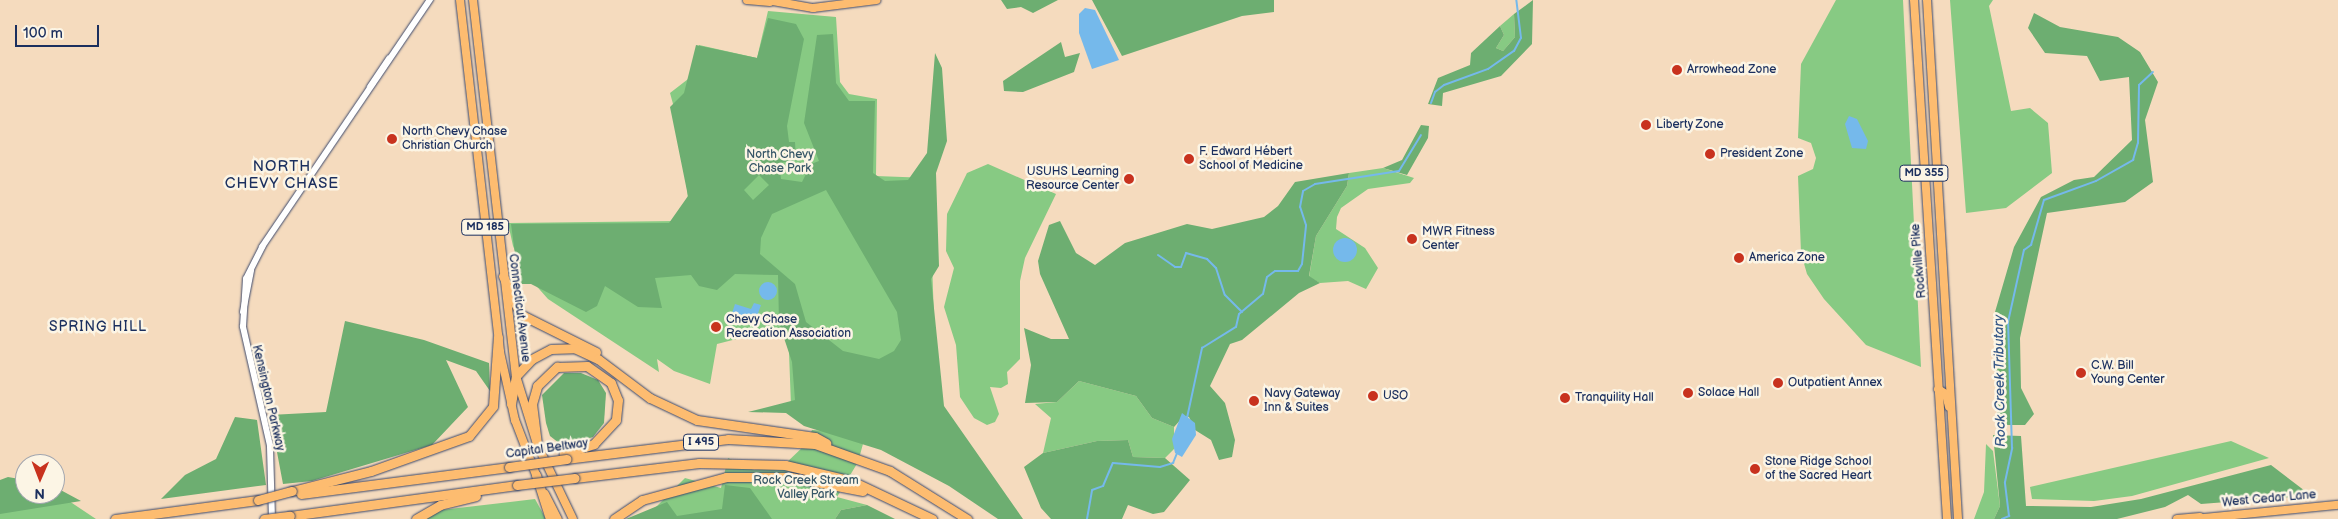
<!DOCTYPE html>
<meta charset="utf-8">
<style>
body{margin:0}
#map{position:relative;width:2338px;height:519px;overflow:hidden;background:#f5dbbe;font-family:"Balsamiq Sans",sans-serif}
div>[style]{position:absolute}
[style*='--x']{left:calc(var(--x)*1px);top:calc(var(--y)*1px);width:calc(var(--w)*1px);rotate:calc(var(--a)*1deg)}
.green>*{inset:0;background:#87ca83}
.forest>*{inset:0;background:#6dae71}
.water>*{inset:0;background:#75b9eb}
.round{border-radius:50%}
.stream>*{height:2px;margin:-1px;padding:0 1px;transform-origin:1px;border-radius:1px;background:#75b9eb}
.roads{filter:drop-shadow(0 0 1px #3c496c) drop-shadow(0 0 1px #3c496c)}
.minor>*{height:5.5px;margin:-2.75px;padding:0 2.75px;transform-origin:2.75px;border-radius:2.75px;background:#fff}
.major>*{height:8px;margin:-4px;padding:0 4px;transform-origin:4px;border-radius:4px;background:#fdbc70}
.highway>*{height:9px;margin:-4.5px;padding:0 4.5px;transform-origin:4.5px;border-radius:4.5px;background:#fdbc70}
.bridges{filter:drop-shadow(0 0 1px #3c496c) drop-shadow(0 0 1px #3c496c)}
.highway-bridge>*{height:9px;margin:-4.5px;padding:0 4.5px;transform-origin:4.5px;border-radius:4.5px;background:#fdbc70}
.dots>*{width:14px;height:14px;translate:-50% -50%;box-sizing:border-box;border:2px solid #fcf5e5;border-radius:50%}
span{translate:-50% -50%;white-space:nowrap;text-align:center;line-height:1.15;-webkit-text-stroke:5px #fcf5e5;paint-order:stroke}
.shield-label span{padding:1px 4px;background:#fcf5e5;border:1px solid;border-radius:4px;-webkit-text-stroke-width:0}
.shield-label{font-size:11px;color:#1b2f5e;font-weight:700}
.poi-label{font-size:12px;color:#1b2f5e}
.left{translate:0 -50%;text-align:left}
.right{translate:-100% -50%;text-align:right}
.park-label{font-size:12px;color:#365667}
.street-label{font-size:12px;color:#1b2f5e}
.neighbourhood-label{font-size:14px;color:#1b2f5e;letter-spacing:1px}
.water-label{font-size:14px;color:#365888;font-style:italic}
.quarter-label{font-size:15px;color:#1b2f5e;letter-spacing:1px}
.north{position:absolute;left:15px;top:454px;width:50px;height:50px;box-sizing:border-box;background:#fcf5e5;border:1px solid #a2a6af;border-radius:50%;rotate:181deg;font-size:14px;font-weight:700;line-height:20px;text-align:center;color:#1b2f5e}
.north::after{content:'';display:block;margin:auto;width:18px;height:22px;background:#c8321e;clip-path:polygon(50% 0,100% 100%,50% 72%,0 100%)}
.scale{position:absolute;left:15px;top:25px;width:84px;height:22px;box-sizing:border-box;border:2px solid #1b2f5e;border-top:0;padding-left:6px;font-size:15px;line-height:18px;white-space:nowrap;color:#1b2f5e;-webkit-text-stroke:4px #fcf5e5;paint-order:stroke}
</style>
<div id="map">
<div class="green">
<i style="clip-path:polygon(1836px 0,1903px 0,1921px 367px,1866px 345px,1824px 299px,1807px 274px,1801px 253px,1798px 176px,1813px 169px,1816px 158px,1811px 143px,1798px 138px,1801px 64px)"></i>
<i style="clip-path:polygon(1950px 0,1993px 0,1989px 6px,2011px 111px,2030px 108px,2048px 123px,2052px 173px,2006px 208px,1966px 213px)"></i>
<i style="clip-path:polygon(768px 11px,836px 17px,840px 82px,849px 94px,877px 99px,876px 176px,929px 178px,939px 458px,791px 406px,788px 326px,717px 344px,710px 384px,674px 371px,657px 359px,659px 372px,548px 299px,524px 272px,513px 246px,508px 223px,678px 221px,689px 208px,681px 133px,670px 93px,692px 76px,699px 45px,757px 58px)"></i>
<i style="clip-path:polygon(1514px 14px,1515px 37px,1503px 51px,1496px 48px,1504px 35px,1500px 26px)"></i>
<i style="clip-path:polygon(988px 164px,1056px 194px,1025px 258px,1020px 281px,1020px 359px,1007px 372px,1008px 384px,1001px 388px,990px 387px,999px 414px,995px 422px,987px 425px,974px 418px,960px 397px,956px 345px,944px 307px,954px 268px,946px 251px,947px 214px,967px 173px)"></i>
<i style="clip-path:polygon(1383px 168px,1414px 178px,1410px 183px,1368px 189px,1341px 208px,1337px 217px,1336px 229px,1365px 248px,1378px 268px,1366px 289px,1348px 281px,1320px 283px,1309px 277px,1316px 236px,1347px 186px,1349px 173px)"></i>
<i style="clip-path:polygon(1079px 381px,1136px 396px,1152px 418px,1174px 427px,1174px 449px,1165px 458px,1133px 457px,1128px 440px,1097px 441px,1043px 453px,1051px 418px,1035px 404px,1057px 402px)"></i>
<i style="clip-path:polygon(812px 430px,866px 433px,858px 462px,837px 497px,867px 505px,841px 510px,835px 519px,644px 519px,685px 478px,721px 488px,728px 458px,754px 470px,785px 464px,805px 445px)"></i>
<i style="clip-path:polygon(2231px 441px,2269px 458px,2132px 496px,2094px 501px,2032px 499px,2030px 487px)"></i>
<i style="clip-path:polygon(1986px 444px,1993px 451px,2000px 506px,1994px 519px,1974px 519px,1984px 492px)"></i>
<i style="clip-path:polygon(0 486px,25px 494px,63px 497px,96px 519px,0 519px)"></i>
<i style="clip-path:polygon(535px 499px,546px 519px,424px 519px,441px 510px)"></i>
</div>
<div class="forest">
<i style="clip-path:polygon(1001px 0,1058px 0,1033px 13px,1021px 7px,1007px 9px)"></i>
<i style="clip-path:polygon(1092px 0,1274px 0,1274px 12px,1242px 16px,1122px 56px)"></i>
<i style="clip-path:polygon(1533px 0,1532px 44px,1501px 76px,1443px 93px,1442px 106px,1428px 104px,1438px 78px,1470px 65px,1471px 53px,1500px 26px,1504px 35px,1496px 48px,1503px 51px,1515px 37px,1514px 14px)"></i>
<i style="clip-path:polygon(2034px 13px,2060px 27px,2118px 37px,2140px 52px,2158px 82px,2145px 120px,2153px 182px,2125px 202px,2047px 213px,2020px 338px,2021px 388px,2034px 414px,2025px 425px,2003px 425px,1997px 414px,1995px 312px,2014px 247px,2041px 197px,2074px 180px,2094px 177px,2132px 140px,2129px 77px,2100px 81px,2087px 56px,2045px 53px,2028px 28px)"></i>
<i style="clip-path:polygon(evenodd,768px 18px,796px 24px,804px 39px,787px 126px,789px 142px,795px 142px,796px 160px,779px 163px,781px 179px,802px 182px,811px 164px,819px 161px,804px 123px,817px 35px,833px 34px,836px 83px,849px 101px,875px 101px,873px 173px,885px 181px,908px 180px,927px 153px,935px 53px,942px 68px,947px 141px,936px 173px,939px 266px,931px 279px,944px 406px,1023px 519px,998px 519px,949px 486px,881px 450px,804px 426px,786px 413px,748px 412px,795px 400px,792px 362px,779px 323px,778px 275px,735px 274px,717px 290px,699px 286px,691px 275px,655px 278px,662px 308px,638px 307px,605px 286px,597px 306px,586px 312px,531px 284px,519px 284px,511px 224px,669px 223px,688px 196px,670px 107px,684px 93px,696px 45px,757px 58px,768px 18px,759px 175px,769px 185px,753px 200px,744px 190px,759px 175px,768px 18px,826px 190px,897px 312px,901px 340px,894px 351px,879px 359px,843px 351px,806px 322px,795px 284px,760px 254px,761px 238px,772px 214px,826px 190px)"></i>
<i style="clip-path:polygon(1061px 42px,1065px 57px,1080px 53px,1074px 72px,1023px 92px,1004px 91px,1003px 81px)"></i>
<i style="clip-path:polygon(1421px 125px,1429px 126px,1428px 138px,1407px 175px,1383px 168px,1402px 160px)"></i>
<i style="clip-path:polygon(1349px 173px,1347px 186px,1316px 236px,1309px 276px,1320px 283px,1299px 293px,1242px 340px,1230px 344px,1210px 386px,1225px 403px,1235px 440px,1232px 457px,1219px 460px,1211px 440px,1195px 430px,1189px 417px,1184px 416px,1174px 427px,1152px 418px,1136px 396px,1079px 381px,1057px 402px,1025px 403px,1031px 365px,1024px 328px,1051px 339px,1069px 339px,1040px 274px,1038px 261px,1049px 225px,1060px 221px,1076px 253px,1095px 265px,1125px 243px,1187px 224px,1212px 229px,1264px 217px,1278px 206px,1295px 182px)"></i>
<i style="clip-path:polygon(345px 321px,424px 340px,489px 363px,490px 391px,476px 371px,446px 360px,468px 407px,432px 445px,312px 481px,283px 484px,270px 415px,326px 412px)"></i>
<i style="clip-path:polygon(564px 373px,581px 373px,598px 380px,606px 393px,604px 423px,593px 437px,577px 442px,559px 443px,550px 436px,546px 423px,542px 395px)"></i>
<i style="clip-path:polygon(235px 417px,257px 420px,266px 485px,161px 499px,185px 475px,216px 459px)"></i>
<i style="clip-path:polygon(1993px 435px,2021px 436px,2026px 506px,2091px 507px,2141px 499px,2271px 465px,2305px 491px,2304px 496px,2201px 504px,2188px 495px,2165px 507px,2117px 519px,1994px 519px,2000px 506px)"></i>
<i style="clip-path:polygon(1128px 440px,1133px 457px,1165px 458px,1190px 480px,1164px 512px,1153px 514px,1128px 505px,1122px 519px,1051px 519px,1041px 508px,1024px 467px,1043px 453px,1097px 441px)"></i>
<i style="clip-path:polygon(8px 477px,25px 480px,25px 494px,55px 494px,55px 487px,81px 501px,0 514px,0 480px)"></i>
<i style="clip-path:polygon(725px 485px,750px 488px,772px 519px,626px 519px,667px 502px,677px 516px,722px 509px)"></i>
<i style="clip-path:polygon(867px 505px,895px 519px,835px 519px,841px 510px)"></i>
</div>
<div class="water">
<i style="clip-path:polygon(1085px 8px,1095px 10px,1119px 60px,1092px 69px,1079px 33px,1079px 14px)"></i>
<i style="clip-path:polygon(1849px 116px,1857px 119px,1868px 141px,1866px 149px,1852px 148px,1845px 124px)"></i>
<i class="round" style="left:1333px;top:238px;width:24px;height:24px"></i>
<i class="round" style="left:759px;top:282px;width:18px;height:18px"></i>
<i style="clip-path:polygon(754px 303px,761px 305px,755px 322px,730px 319px,735px 304px,751px 309px)"></i>
<i style="clip-path:polygon(1182px 413px,1195px 423px,1196px 435px,1182px 457px,1175px 453px,1172px 439px)"></i>
</div>
<div class="stream">
<i style="--x:1431;--y:103;--w:12;--a:-70"></i>
<i style="--x:1435;--y:92;--w:11;--a:-38"></i>
<i style="--x:1444;--y:85;--w:47;--a:-20"></i>
<i style="--x:1488;--y:69;--w:32;--a:-35"></i>
<i style="--x:1514;--y:51;--w:15;--a:-62"></i>
<i style="--x:1521;--y:38;--w:38;--a:-97"></i>
<i style="--x:1158;--y:255;--w:21;--a:35"></i>
<i style="--x:1175;--y:267;--w:6;--a:0"></i>
<i style="--x:1181;--y:267;--w:15;--a:-70"></i>
<i style="--x:1186;--y:253;--w:22;--a:16"></i>
<i style="--x:1207;--y:259;--w:13;--a:45"></i>
<i style="--x:1216;--y:268;--w:28;--a:72"></i>
<i style="--x:1225;--y:295;--w:24;--a:45"></i>
<i style="--x:1187;--y:418;--w:72;--a:-77.9"></i>
<i style="--x:1202;--y:348;--w:40;--a:-32"></i>
<i style="--x:1236;--y:327;--w:13;--a:-77"></i>
<i style="--x:1239;--y:314;--w:31;--a:-40"></i>
<i style="--x:1263;--y:294;--w:17;--a:-77"></i>
<i style="--x:1267;--y:277;--w:10;--a:-37"></i>
<i style="--x:1275;--y:271;--w:23;--a:0"></i>
<i style="--x:1298;--y:271;--w:8;--a:-60"></i>
<i style="--x:1302;--y:264;--w:39;--a:-84"></i>
<i style="--x:1306;--y:225;--w:19;--a:-108"></i>
<i style="--x:1300;--y:207;--w:16;--a:-79"></i>
<i style="--x:1303;--y:191;--w:14;--a:-30"></i>
<i style="--x:1315;--y:184;--w:85;--a:-8.8"></i>
<i style="--x:1399;--y:171;--w:42;--a:-58.6"></i>
<i style="--x:1087;--y:519;--w:29;--a:-80"></i>
<i style="--x:1092;--y:490;--w:12;--a:-20"></i>
<i style="--x:1103;--y:486;--w:25;--a:-67"></i>
<i style="--x:1113;--y:463;--w:47;--a:4.9"></i>
<i style="--x:1160;--y:467;--w:14;--a:-17"></i>
<i style="--x:1173;--y:463;--w:11;--a:-68"></i>
<i style="--x:2002;--y:519;--w:8;--a:-23"></i>
<i style="--x:2009;--y:516;--w:34;--a:-97"></i>
<i style="--x:2005;--y:482;--w:35;--a:-78"></i>
<i style="--x:2012;--y:448;--w:126;--a:-91.8"></i>
<i style="--x:2008;--y:322;--w:74;--a:-77.5"></i>
<i style="--x:2024;--y:250;--w:9;--a:-36"></i>
<i style="--x:2031;--y:245;--w:47;--a:-73.9"></i>
<i style="--x:2044;--y:200;--w:55;--a:-20.1"></i>
<i style="--x:2096;--y:181;--w:43;--a:-29.6"></i>
<i style="--x:2133;--y:160;--w:18;--a:-74"></i>
<i style="--x:2138;--y:143;--w:58;--a:-89"></i>
<i style="--x:2139;--y:85;--w:19;--a:-43"></i>
</div>
<div class="roads">
<div class="minor">
<i style="--x:370;--y:87;--w:34;--a:-56"></i>
<i style="--x:243;--y:312;--w:42;--a:-79"></i>
<i style="--x:272;--y:519;--w:73;--a:-91.6"></i>
<i style="--x:270;--y:446;--w:122;--a:-102.8"></i>
<i style="--x:243;--y:327;--w:48;--a:-86.4"></i>
<i style="--x:246;--y:279;--w:36;--a:-63"></i>
<i style="--x:262;--y:247;--w:299;--a:-55.8"></i>
</div>
<div class="major">
<i style="--x:460;--y:0;--w:354;--a:83.5"></i>
<i style="--x:500;--y:352;--w:70;--a:77.6"></i>
<i style="--x:515;--y:420;--w:64;--a:69"></i>
<i style="--x:473;--y:0;--w:378;--a:83.5"></i>
<i style="--x:516;--y:376;--w:71;--a:72.8"></i>
<i style="--x:537;--y:444;--w:83;--a:64.4"></i>
<i style="--x:747;--y:0;--w:23;--a:5"></i>
<i style="--x:767;--y:0;--w:47;--a:9.9"></i>
<i style="--x:813;--y:8;--w:64;--a:-7.1"></i>
<i style="--x:1914;--y:0;--w:520;--a:86.36"></i>
<i style="--x:1927;--y:0;--w:520;--a:86.58"></i>
<i style="--x:1938;--y:389;--w:9;--a:32"></i>
<i style="--x:1946;--y:394;--w:13;--a:77"></i>
<i style="--x:545;--y:494;--w:28;--a:63"></i>
<i style="--x:2177;--y:519;--w:23;--a:-5"></i>
<i style="--x:2194;--y:519;--w:145;--a:-5.6"></i>
</div>
<div class="highway">
<i style="--x:503;--y:276;--w:42;--a:65.9"></i>
<i style="--x:520;--y:314;--w:85;--a:26.6"></i>
<i style="--x:511;--y:404;--w:28;--a:-80"></i>
<i style="--x:516;--y:376;--w:23;--a:-47"></i>
<i style="--x:532;--y:359;--w:21;--a:-28"></i>
<i style="--x:551;--y:349;--w:23;--a:-2"></i>
<i style="--x:574;--y:348;--w:26;--a:25"></i>
<i style="--x:598;--y:359;--w:65;--a:36.9"></i>
<i style="--x:650;--y:398;--w:52;--a:25.1"></i>
<i style="--x:697;--y:420;--w:119;--a:8.2"></i>
<i style="--x:815;--y:437;--w:13;--a:29"></i>
<i style="--x:537;--y:444;--w:40;--a:-97.1"></i>
<i style="--x:532;--y:404;--w:19;--a:-74"></i>
<i style="--x:537;--y:386;--w:28;--a:-44"></i>
<i style="--x:557;--y:367;--w:30;--a:-2"></i>
<i style="--x:587;--y:366;--w:29;--a:35"></i>
<i style="--x:611;--y:383;--w:18;--a:68"></i>
<i style="--x:618;--y:400;--w:20;--a:96"></i>
<i style="--x:616;--y:420;--w:33;--a:133"></i>
<i style="--x:594;--y:444;--w:32;--a:162"></i>
<i style="--x:566;--y:459;--w:163;--a:-7"></i>
<i style="--x:728;--y:439;--w:87;--a:3.3"></i>
<i style="--x:815;--y:444;--w:80;--a:19.8"></i>
<i style="--x:890;--y:471;--w:91;--a:31.9"></i>
<i style="--x:536;--y:475;--w:46;--a:72.3"></i>
<i style="--x:575;--y:478;--w:125;--a:-6.9"></i>
<i style="--x:699;--y:463;--w:86;--a:1.3"></i>
<i style="--x:785;--y:465;--w:69;--a:13.4"></i>
<i style="--x:852;--y:481;--w:89;--a:25.4"></i>
<i style="--x:292;--y:491;--w:81;--a:-14.2"></i>
<i style="--x:371;--y:471;--w:104;--a:-19.7"></i>
<i style="--x:469;--y:436;--w:38;--a:-51"></i>
<i style="--x:493;--y:406;--w:69;--a:-85.9"></i>
<i style="--x:301;--y:494;--w:210;--a:-7.4"></i>
<i style="--x:290;--y:516;--w:229;--a:-7.8"></i>
<i style="--x:115;--y:519;--w:144;--a:-7.6"></i>
<i style="--x:416;--y:519;--w:28;--a:-30"></i>
<i style="--x:440;--y:505;--w:37;--a:-14"></i>
<i style="--x:614;--y:519;--w:34;--a:-34"></i>
<i style="--x:642;--y:500;--w:87;--a:-15.3"></i>
<i style="--x:726;--y:477;--w:64;--a:0"></i>
<i style="--x:790;--y:477;--w:74;--a:10.9"></i>
</div>
</div>
<div class="bridges">
<div class="highway-bridge">
<i style="--x:509;--y:467;--w:58;--a:-8"></i>
<i style="--x:517;--y:485;--w:58;--a:-6.9"></i>
<i style="--x:258;--y:500;--w:35;--a:-15"></i>
<i style="--x:264;--y:519;--w:26;--a:-7"></i>
</div>
</div>
<div class="dots">
<i style="left:1677px;top:70px;background:#c8321e"></i>
<i style="left:1646px;top:125px;background:#c8321e"></i>
<i style="left:392px;top:139px;background:#c8321e"></i>
<i style="left:1710px;top:154px;background:#c8321e"></i>
<i style="left:1189px;top:159px;background:#c8321e"></i>
<i style="left:1129px;top:179px;background:#c8321e"></i>
<i style="left:1412px;top:239px;background:#c8321e"></i>
<i style="left:1739px;top:258px;background:#c8321e"></i>
<i style="left:716px;top:327px;background:#c8321e"></i>
<i style="left:2081px;top:373px;background:#c8321e"></i>
<i style="left:1778px;top:383px;background:#c8321e"></i>
<i style="left:1688px;top:393px;background:#c8321e"></i>
<i style="left:1373px;top:396px;background:#c8321e"></i>
<i style="left:1565px;top:398px;background:#c8321e"></i>
<i style="left:1254px;top:401px;background:#c8321e"></i>
<i style="left:1755px;top:469px;background:#c8321e"></i>
</div>
<div class="shield-label">
<span style="left:1924px;top:173px">MD 355</span>
<span style="left:485px;top:227px">MD 185</span>
<span style="left:701px;top:442px">I 495</span>
</div>
<div class="poi-label">
<span class="left" style="left:1687px;top:70px">Arrowhead Zone</span>
<span class="left" style="left:1656px;top:125px">Liberty Zone</span>
<span class="left" style="left:402px;top:139px">North Chevy Chase<br>Christian Church</span>
<span class="left" style="left:1199px;top:159px">F. Edward Hébert<br>School of Medicine</span>
<span class="left" style="left:1720px;top:154px">President Zone</span>
<span class="right" style="left:1119px;top:179px">USUHS Learning<br>Resource Center</span>
<span class="left" style="left:1422px;top:239px">MWR Fitness<br>Center</span>
<span class="left" style="left:1749px;top:258px">America Zone</span>
<span class="left" style="left:726px;top:327px">Chevy Chase<br>Recreation Association</span>
<span class="left" style="left:2091px;top:373px">C.W. Bill<br>Young Center</span>
<span class="left" style="left:1788px;top:383px">Outpatient Annex</span>
<span class="left" style="left:1698px;top:393px">Solace Hall</span>
<span class="left" style="left:1264px;top:401px">Navy Gateway<br>Inn &amp; Suites</span>
<span class="left" style="left:1383px;top:396px">USO</span>
<span class="left" style="left:1575px;top:398px">Tranquility Hall</span>
<span class="left" style="left:1765px;top:469px">Stone Ridge School<br>of the Sacred Heart</span>
</div>
<div class="park-label">
<span style="left:780px;top:162px">North Chevy<br>Chase Park</span>
<span style="left:806px;top:488px">Rock Creek Stream<br>Valley Park</span>
</div>
<div class="street-label">
<span style="left:1919px;top:261px;rotate:-95deg">Rockville Pike</span>
<span style="left:519px;top:308px;rotate:83deg">Connecticut Avenue</span>
<span style="left:268px;top:398px;rotate:77deg">Kensington Parkway</span>
<span style="left:547px;top:449px;rotate:-8deg">Capital Beltway</span>
<span style="left:2269px;top:499px;rotate:-5deg">West Cedar Lane</span>
</div>
<div class="neighbourhood-label">
<span style="left:98px;top:327px">SPRING HILL</span>
</div>
<div class="water-label">
<span style="left:2000px;top:381px;rotate:-91deg">Rock Creek Tributary</span>
</div>
<div class="quarter-label">
<span style="left:282px;top:175px">NORTH<br>CHEVY CHASE</span>
</div>
<div class="north">N</div>
<div class="scale">100 m</div>
</div>
